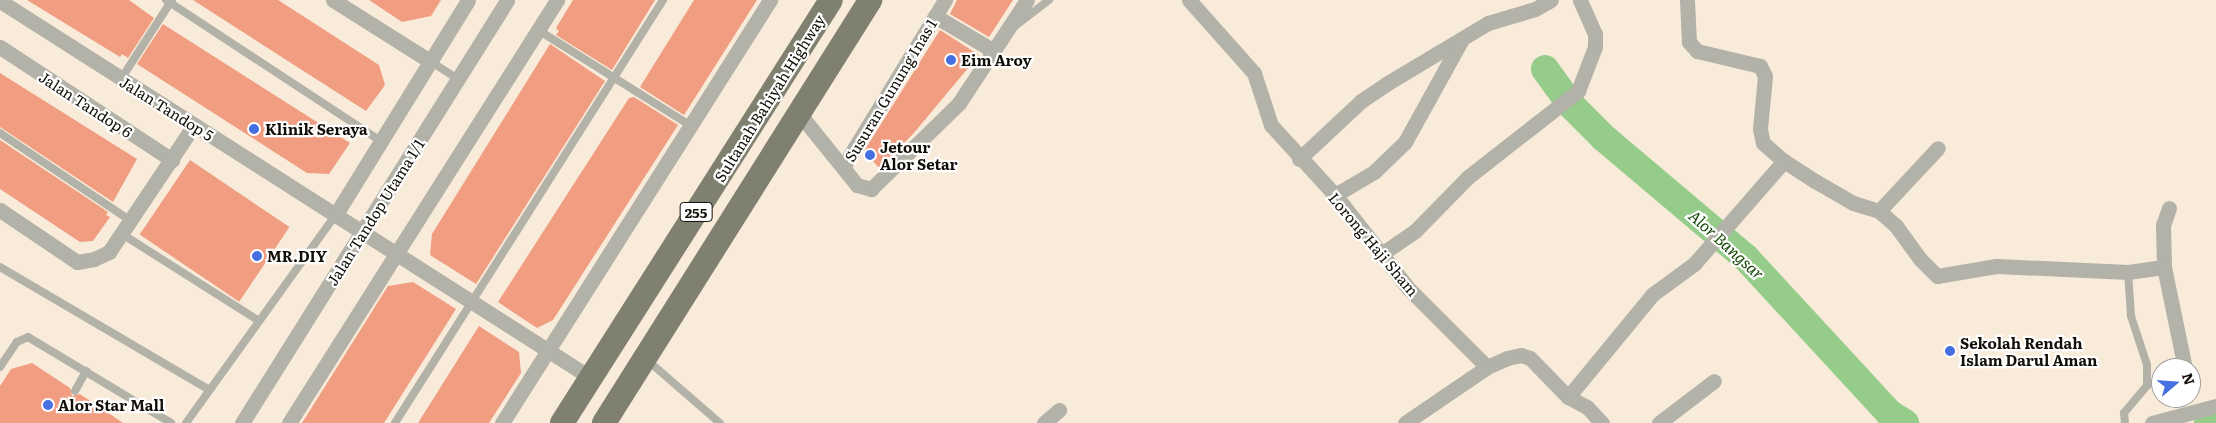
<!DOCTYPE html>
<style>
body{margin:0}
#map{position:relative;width:2216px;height:423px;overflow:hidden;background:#f9ebd9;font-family:Literata,serif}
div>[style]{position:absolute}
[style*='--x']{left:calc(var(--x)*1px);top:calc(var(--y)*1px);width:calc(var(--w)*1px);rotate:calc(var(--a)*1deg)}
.canal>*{height:16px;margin:-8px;padding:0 8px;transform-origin:8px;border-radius:8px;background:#95cc8a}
.river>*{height:28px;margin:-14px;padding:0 14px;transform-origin:14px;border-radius:14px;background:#95cc8a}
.building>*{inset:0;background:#f09d81;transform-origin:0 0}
.service>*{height:8px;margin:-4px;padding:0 4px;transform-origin:4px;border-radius:4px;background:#b2b2a9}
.minor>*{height:15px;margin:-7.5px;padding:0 7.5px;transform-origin:7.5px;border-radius:7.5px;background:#b2b2a9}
.primary>*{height:24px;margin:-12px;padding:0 12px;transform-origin:12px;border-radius:12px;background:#808070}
.dots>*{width:14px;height:14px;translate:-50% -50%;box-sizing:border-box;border:2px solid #fff;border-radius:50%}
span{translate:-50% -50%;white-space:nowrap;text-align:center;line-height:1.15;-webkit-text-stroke:4.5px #fff;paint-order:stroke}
.shield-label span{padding:1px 4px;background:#fff;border:1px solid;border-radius:4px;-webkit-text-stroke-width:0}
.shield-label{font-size:14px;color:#110d07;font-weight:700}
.poi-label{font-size:15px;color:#110d07;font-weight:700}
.left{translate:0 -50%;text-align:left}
.street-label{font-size:15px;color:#110d07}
.water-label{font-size:16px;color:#164b08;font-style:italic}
.north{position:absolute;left:2151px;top:358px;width:50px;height:50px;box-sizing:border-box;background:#fff;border:1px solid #a09e9c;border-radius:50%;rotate:72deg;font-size:14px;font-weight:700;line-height:20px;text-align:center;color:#110d07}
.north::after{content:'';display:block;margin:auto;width:18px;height:22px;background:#466fe1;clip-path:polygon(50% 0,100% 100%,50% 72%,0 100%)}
</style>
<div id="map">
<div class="canal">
<i style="--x:2202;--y:423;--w:14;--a:-12"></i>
</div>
<div class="river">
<i style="--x:1545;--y:69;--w:44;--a:54.2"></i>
<i style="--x:1571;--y:105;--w:47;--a:45"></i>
<i style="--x:1604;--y:138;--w:186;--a:40.2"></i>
<i style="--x:1746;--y:258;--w:211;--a:47.3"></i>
<i style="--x:1889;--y:413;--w:19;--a:32"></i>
</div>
<div class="building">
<i style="clip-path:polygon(27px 0,129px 0,154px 18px,128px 58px,122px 54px,120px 57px)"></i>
<i style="clip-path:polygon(193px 0,278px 0,379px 65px,385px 85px,366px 111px)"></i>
<i style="clip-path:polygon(369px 0,441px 0,431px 16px,402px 22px)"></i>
<i style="clip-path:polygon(573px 0,655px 0,612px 70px,556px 35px,559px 31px,556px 28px)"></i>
<i style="clip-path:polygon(694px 0,757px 0,684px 115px,640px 87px)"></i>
<i style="clip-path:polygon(957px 0,1013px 0,989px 37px,950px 14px)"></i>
<i style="clip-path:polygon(163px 24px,350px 143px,329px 174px,307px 173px,137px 64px)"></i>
<i style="clip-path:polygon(940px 30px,979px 55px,913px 134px,879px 168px,864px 151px)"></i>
<i style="clip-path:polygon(550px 44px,605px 81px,476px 284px,430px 255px,432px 234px)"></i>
<i style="clip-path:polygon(0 73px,137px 159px,113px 202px,0 127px)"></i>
<i style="clip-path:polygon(634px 97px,678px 125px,553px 320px,537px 328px,498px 302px,629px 98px)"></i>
<i style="clip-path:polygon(0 140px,108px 212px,106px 215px,110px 217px,93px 241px,80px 242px,0 189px)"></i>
<i style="left:190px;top:160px;width:120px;height:90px;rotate:34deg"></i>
<i style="clip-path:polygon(413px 282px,456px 309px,384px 423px,302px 423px,388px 286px)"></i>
<i style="clip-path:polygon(479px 326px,519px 352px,521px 373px,489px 423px,418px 423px)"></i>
<i style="clip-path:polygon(32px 363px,70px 388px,72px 396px,80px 394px,123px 423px,0 423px,0 386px,11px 369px)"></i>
</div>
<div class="service">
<i style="--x:166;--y:0;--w:257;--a:33.3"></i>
<i style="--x:1015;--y:26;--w:43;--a:-37.4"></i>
<i style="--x:538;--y:30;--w:181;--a:32.1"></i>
<i style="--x:430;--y:61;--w:33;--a:33"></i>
<i style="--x:121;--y:79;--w:94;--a:-57.2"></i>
<i style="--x:0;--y:133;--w:158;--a:33.9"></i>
<i style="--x:122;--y:234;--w:162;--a:32.4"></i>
<i style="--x:0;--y:267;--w:243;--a:30.4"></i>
<i style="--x:646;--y:359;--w:98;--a:40.9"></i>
<i style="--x:0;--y:367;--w:30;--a:-56"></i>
<i style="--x:17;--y:342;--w:12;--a:-24"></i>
<i style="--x:28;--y:337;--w:167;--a:31"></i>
<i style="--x:75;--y:391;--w:23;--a:-61"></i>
<i style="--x:186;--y:423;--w:257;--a:-54.3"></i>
<i style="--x:395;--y:423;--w:501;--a:-57.64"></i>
<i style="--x:2125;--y:423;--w:10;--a:-96"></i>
<i style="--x:2124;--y:413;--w:35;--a:-50"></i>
<i style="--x:2147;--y:386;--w:21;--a:-90"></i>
<i style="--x:2147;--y:365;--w:52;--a:-108.1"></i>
<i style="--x:2131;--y:316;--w:44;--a:-93.9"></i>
</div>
<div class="minor">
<i style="--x:333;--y:0;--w:115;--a:32.2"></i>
<i style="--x:1189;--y:0;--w:98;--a:48.3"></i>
<i style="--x:1254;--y:73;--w:55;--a:71.9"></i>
<i style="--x:1271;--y:125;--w:95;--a:47.6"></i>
<i style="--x:1335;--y:195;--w:120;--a:51.8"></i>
<i style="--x:1409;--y:289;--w:110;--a:45"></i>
<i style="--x:1487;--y:367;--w:22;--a:-24"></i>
<i style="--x:1507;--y:358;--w:14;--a:-12"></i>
<i style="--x:1521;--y:355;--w:9;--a:18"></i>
<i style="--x:1530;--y:358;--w:54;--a:45.7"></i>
<i style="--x:1568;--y:397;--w:21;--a:28"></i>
<i style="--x:1587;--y:407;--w:22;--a:47"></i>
<i style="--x:1687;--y:0;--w:42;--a:87.3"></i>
<i style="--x:1689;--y:42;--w:12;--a:48"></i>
<i style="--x:1697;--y:51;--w:65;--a:13.4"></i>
<i style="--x:1760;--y:66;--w:11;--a:63"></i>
<i style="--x:1765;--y:76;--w:53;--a:95.4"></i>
<i style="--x:1760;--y:129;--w:14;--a:78"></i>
<i style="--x:1763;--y:143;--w:28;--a:41"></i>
<i style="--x:1784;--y:161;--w:37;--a:33"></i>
<i style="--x:1815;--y:181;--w:44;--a:30.1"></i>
<i style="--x:1853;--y:203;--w:27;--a:17"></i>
<i style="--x:1879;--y:211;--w:23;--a:41"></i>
<i style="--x:1896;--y:226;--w:41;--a:54"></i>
<i style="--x:1920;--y:259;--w:24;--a:45"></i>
<i style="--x:1937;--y:276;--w:60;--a:-9.6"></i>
<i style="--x:1996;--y:266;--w:132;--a:2.6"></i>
<i style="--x:2128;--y:272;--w:36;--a:-8"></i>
<i style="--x:0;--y:1;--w:701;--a:32.53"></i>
<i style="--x:935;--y:16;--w:69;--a:30.7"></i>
<i style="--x:0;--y:47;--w:206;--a:33.3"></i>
<i style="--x:798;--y:112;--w:94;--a:51.1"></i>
<i style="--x:857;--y:185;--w:15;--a:16"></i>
<i style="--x:871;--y:189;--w:123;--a:-44.3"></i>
<i style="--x:959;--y:103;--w:123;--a:-56.6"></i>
<i style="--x:1299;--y:159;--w:85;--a:-43.1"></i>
<i style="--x:1361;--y:101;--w:30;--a:-34"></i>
<i style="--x:1386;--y:84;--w:119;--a:-30.9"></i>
<i style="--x:1488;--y:23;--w:49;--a:-16.6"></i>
<i style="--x:1535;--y:9;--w:18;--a:-29"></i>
<i style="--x:843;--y:167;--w:196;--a:-58.6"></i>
<i style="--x:1335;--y:195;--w:45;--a:-30.5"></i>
<i style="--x:1374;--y:172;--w:43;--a:-44.1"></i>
<i style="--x:1405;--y:142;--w:115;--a:-61"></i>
<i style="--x:2169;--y:208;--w:18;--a:109"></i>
<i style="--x:2163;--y:225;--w:42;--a:88.6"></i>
<i style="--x:2164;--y:267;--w:103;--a:78.3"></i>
<i style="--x:0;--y:210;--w:93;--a:34"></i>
<i style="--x:77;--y:262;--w:17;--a:-10"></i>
<i style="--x:94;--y:259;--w:17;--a:-25"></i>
<i style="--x:109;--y:252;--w:153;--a:-56.2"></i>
<i style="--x:1879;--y:211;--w:86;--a:-46.9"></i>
<i style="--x:336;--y:214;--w:251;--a:-58.3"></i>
<i style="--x:1380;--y:255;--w:42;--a:-34.4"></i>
<i style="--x:1415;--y:231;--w:76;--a:-45.5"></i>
<i style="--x:1468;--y:177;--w:140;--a:-38"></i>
<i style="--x:1578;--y:91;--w:47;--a:-68.9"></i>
<i style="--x:1595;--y:47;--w:13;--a:-90"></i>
<i style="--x:1595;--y:34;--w:37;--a:-114"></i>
<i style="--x:1568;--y:397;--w:134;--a:-50.5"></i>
<i style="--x:1653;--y:294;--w:51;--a:-36.2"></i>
<i style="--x:1694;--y:264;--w:137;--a:-48.9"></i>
<i style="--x:242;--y:423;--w:499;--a:-57.9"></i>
<i style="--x:289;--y:423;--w:501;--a:-57.64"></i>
<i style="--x:502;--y:423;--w:501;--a:-57.64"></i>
<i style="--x:1044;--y:423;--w:20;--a:-41"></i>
<i style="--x:1405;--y:423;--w:99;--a:-34.3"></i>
<i style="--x:1659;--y:423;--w:69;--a:-37.4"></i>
<i style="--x:2152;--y:423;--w:66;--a:-14.9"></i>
</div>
<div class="primary">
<i style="--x:562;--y:423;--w:501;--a:-57.55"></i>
<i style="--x:604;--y:423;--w:500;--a:-57.8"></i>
</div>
<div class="dots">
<i style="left:951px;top:60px;background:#466fe1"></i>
<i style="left:254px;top:129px;background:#466fe1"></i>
<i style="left:870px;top:155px;background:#466fe1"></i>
<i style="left:257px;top:256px;background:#466fe1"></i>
<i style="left:1950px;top:351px;background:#466fe1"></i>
<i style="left:48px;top:405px;background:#466fe1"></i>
</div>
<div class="shield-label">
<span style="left:696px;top:212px">255</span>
</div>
<div class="poi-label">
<span class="left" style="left:961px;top:60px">Eim Aroy</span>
<span class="left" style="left:265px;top:129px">Klinik Seraya</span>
<span class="left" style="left:880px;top:155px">Jetour<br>Alor Setar</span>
<span class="left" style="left:267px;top:256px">MR.DIY</span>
<span class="left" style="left:1960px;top:351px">Sekolah Rendah<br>Islam Darul Aman</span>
<span class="left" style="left:58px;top:405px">Alor Star Mall</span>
</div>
<div class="street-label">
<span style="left:890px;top:90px;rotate:-59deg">Susuran Gunung Inas 1</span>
<span style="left:769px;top:98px;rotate:-58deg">Sultanah Bahiyah Highway</span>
<span style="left:86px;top:104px;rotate:33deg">Jalan Tandop 6</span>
<span style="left:167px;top:108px;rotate:32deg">Jalan Tandop 5</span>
<span style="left:375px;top:212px;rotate:-58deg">Jalan Tandop Utama 1/1</span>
<span style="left:1374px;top:244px;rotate:50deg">Lorong Haji Sham</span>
</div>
<div class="water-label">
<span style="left:1727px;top:244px;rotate:42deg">Alor Bangsar</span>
</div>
<div class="north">N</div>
</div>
